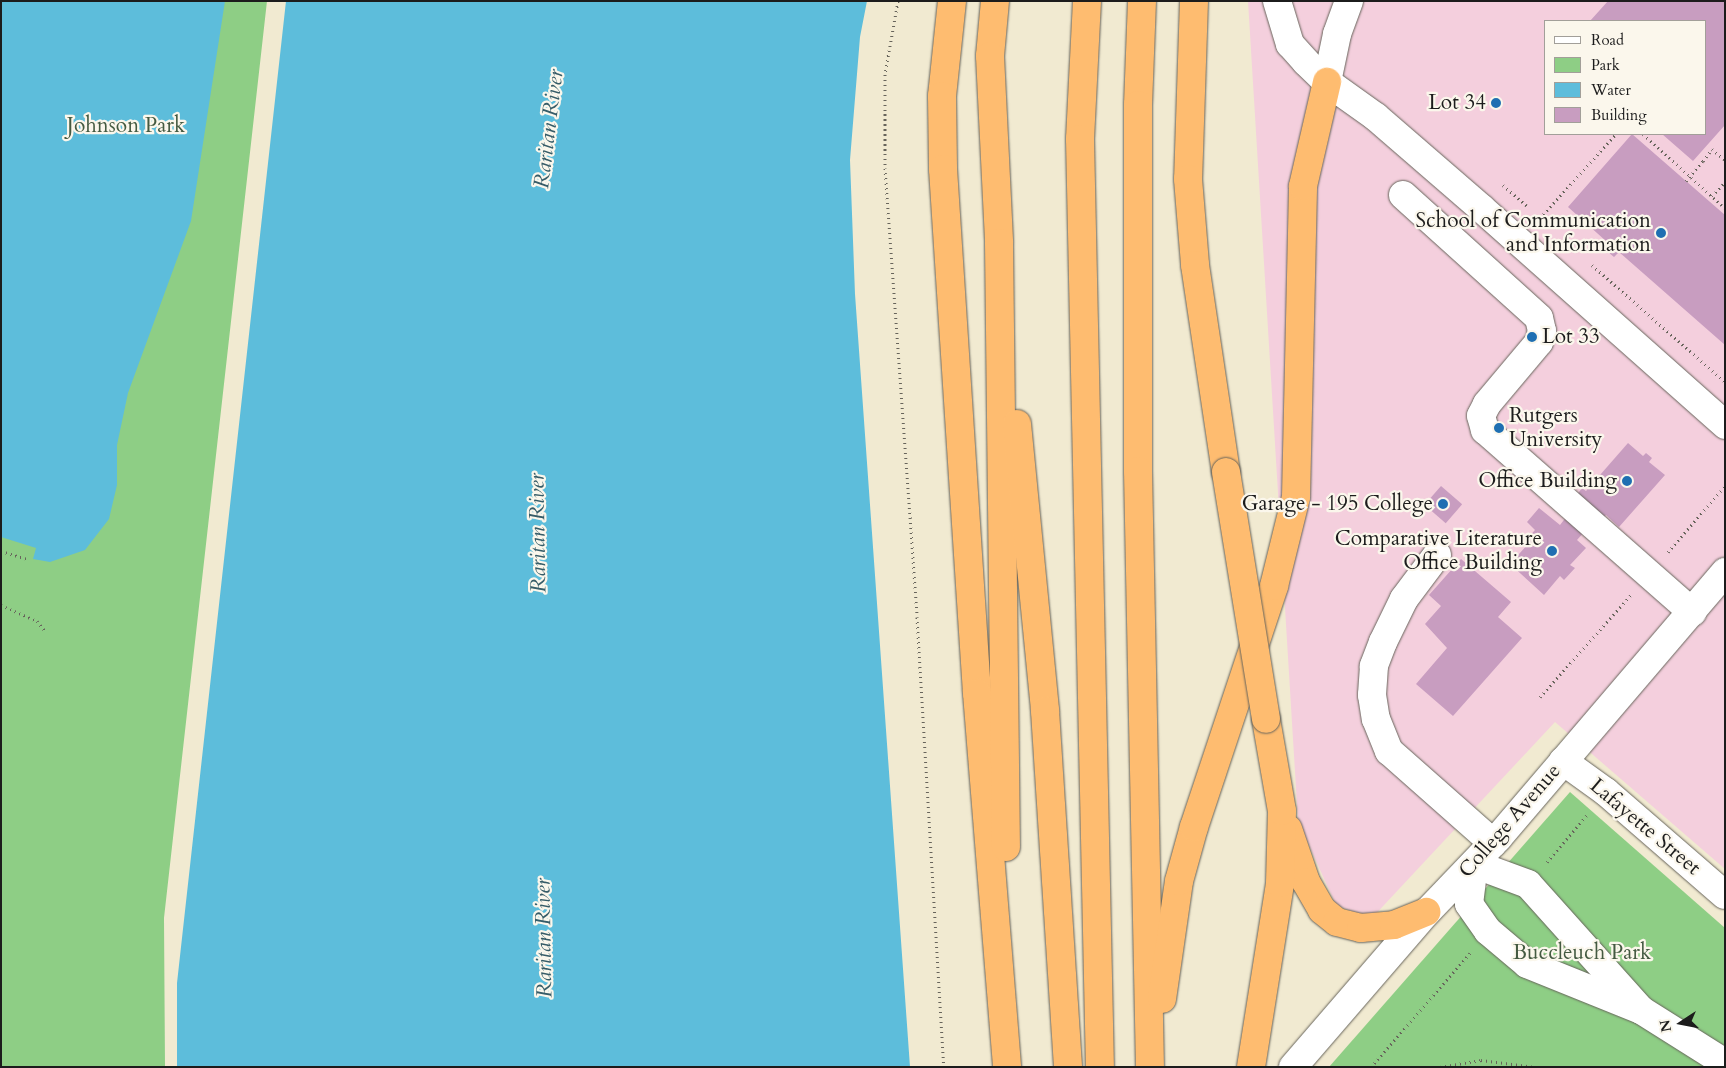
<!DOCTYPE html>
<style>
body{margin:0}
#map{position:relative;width:1726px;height:1068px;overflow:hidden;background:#f1ead1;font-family:Cardo,serif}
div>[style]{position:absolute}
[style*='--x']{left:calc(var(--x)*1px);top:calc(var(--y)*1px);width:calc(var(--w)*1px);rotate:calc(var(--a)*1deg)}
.built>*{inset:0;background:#f4cfdd}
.green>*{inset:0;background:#8ece85}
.water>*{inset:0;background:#5dbddb}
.building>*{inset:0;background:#c89dc0;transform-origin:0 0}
.path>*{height:3px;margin-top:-1.5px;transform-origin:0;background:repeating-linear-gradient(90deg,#67645b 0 1px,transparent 0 5px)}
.roads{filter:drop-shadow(0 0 1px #67645b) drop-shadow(0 0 1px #67645b)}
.minor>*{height:28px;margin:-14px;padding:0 14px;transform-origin:14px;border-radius:14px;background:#fff}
.highway>*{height:28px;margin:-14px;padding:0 14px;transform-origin:14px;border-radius:14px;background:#febc70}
.path-bridge>*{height:3px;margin-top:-1.5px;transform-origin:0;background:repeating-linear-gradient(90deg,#67645b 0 1px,transparent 0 5px)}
.bridges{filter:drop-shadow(0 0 1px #67645b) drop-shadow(0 0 1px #67645b)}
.highway-bridge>*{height:28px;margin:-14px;padding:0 14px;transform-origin:14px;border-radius:14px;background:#febc70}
.dots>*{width:14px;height:14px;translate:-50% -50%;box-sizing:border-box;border:2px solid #fbf7ec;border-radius:50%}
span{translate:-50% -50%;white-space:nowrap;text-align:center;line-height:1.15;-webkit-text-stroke:4.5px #fbf7ec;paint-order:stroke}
.poi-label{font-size:21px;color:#1c1c1c}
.right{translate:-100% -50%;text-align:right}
.left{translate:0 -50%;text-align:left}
.park-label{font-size:21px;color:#445a41}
.street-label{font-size:21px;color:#1c1c1c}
.water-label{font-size:22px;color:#365c68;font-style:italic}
.frame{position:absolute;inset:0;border:2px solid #1c1c1c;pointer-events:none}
.legend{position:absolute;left:1544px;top:20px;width:162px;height:115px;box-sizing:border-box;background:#fbf7ec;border:1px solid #a29f99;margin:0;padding:6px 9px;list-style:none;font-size:15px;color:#1c1c1c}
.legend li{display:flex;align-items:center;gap:10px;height:25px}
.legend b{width:25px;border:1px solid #a29f99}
.north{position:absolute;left:1656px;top:998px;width:50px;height:50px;-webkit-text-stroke:4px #fbf7ec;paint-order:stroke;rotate:259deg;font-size:14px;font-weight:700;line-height:20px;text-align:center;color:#1c1c1c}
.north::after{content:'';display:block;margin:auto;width:18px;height:22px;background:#1c1c1c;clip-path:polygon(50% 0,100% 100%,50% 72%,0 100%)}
</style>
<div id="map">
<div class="built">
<i style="clip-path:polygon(evenodd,1248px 1px,1725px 1px,1725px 869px,1555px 722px,1371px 919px,1336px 905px,1298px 821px,1248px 1px,1545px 21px,1705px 21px,1705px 134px,1545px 134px,1545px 21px)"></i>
</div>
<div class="green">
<i style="clip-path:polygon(1px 1px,267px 1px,164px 918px,165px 1067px,1px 1067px)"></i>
<i style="clip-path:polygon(1570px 792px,1725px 928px,1725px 1067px,1329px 1067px)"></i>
</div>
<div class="water">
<i style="clip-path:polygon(1px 1px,225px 1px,191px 221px,128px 393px,117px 445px,117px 485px,109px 519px,85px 550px,50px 562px,33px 559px,36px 548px,1px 537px)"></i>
<i style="clip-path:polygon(286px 1px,867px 1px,860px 37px,850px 160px,855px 294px,910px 1067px,177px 1067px,177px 983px)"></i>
</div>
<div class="building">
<i style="clip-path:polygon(1608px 1px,1725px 1px,1725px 125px,1693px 161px,1662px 134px,1705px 134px,1705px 21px,1590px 21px)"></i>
<i style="clip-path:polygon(1632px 134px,1725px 215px,1725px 345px,1619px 252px,1614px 257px,1602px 247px,1607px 242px,1568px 207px)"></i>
<i style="clip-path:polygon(1628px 443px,1643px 456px,1646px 453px,1652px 458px,1649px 462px,1665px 475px,1619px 527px,1606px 515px,1602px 519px,1576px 496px,1582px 488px,1586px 491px)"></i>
<i style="left:1441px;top:486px;width:28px;height:25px;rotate:41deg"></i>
<i style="clip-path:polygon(1539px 508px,1560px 525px,1567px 516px,1584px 532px,1577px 540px,1586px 548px,1570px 565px,1575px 568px,1564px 580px,1560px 576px,1544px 595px,1510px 564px,1529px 543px,1526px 540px,1535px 530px,1527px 522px)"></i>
<i style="clip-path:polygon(1461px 559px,1511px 602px,1498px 617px,1522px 638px,1453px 716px,1416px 684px,1447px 648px,1425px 624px,1441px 606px,1429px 595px)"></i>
</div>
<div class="path">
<i style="--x:898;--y:1;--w:74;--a:100.1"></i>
<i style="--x:885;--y:74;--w:94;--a:90"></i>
<i style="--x:885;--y:168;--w:450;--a:85.9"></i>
<i style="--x:917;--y:617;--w:451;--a:86.6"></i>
<i style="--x:1643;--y:134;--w:110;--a:42.1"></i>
<i style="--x:1703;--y:161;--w:15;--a:-53"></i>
<i style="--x:1712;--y:149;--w:17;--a:40"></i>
<i style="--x:1503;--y:185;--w:33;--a:41"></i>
<i style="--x:1712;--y:196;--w:19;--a:-47"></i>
<i style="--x:1540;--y:218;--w:113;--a:-47.9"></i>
<i style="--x:1592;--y:265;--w:177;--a:41.3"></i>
<i style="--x:1;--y:551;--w:28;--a:17"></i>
<i style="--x:1668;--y:552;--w:87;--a:-49.2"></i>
<i style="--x:1;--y:605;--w:39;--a:24"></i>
<i style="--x:37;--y:621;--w:14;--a:51"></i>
<i style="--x:1540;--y:697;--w:137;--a:-48.3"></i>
<i style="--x:1547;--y:862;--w:63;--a:-49.5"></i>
<i style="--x:1371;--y:1067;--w:151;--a:-49"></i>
<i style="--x:1440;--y:1067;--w:42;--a:-9.7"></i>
<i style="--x:1481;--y:1060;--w:54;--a:7.4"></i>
</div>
<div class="roads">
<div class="minor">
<i style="--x:1277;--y:1;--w:45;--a:73.2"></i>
<i style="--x:1290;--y:44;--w:24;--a:48"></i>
<i style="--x:1306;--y:62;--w:29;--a:44"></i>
<i style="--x:1327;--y:82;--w:60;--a:35.5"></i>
<i style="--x:1376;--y:117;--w:139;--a:40.9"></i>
<i style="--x:1481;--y:208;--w:327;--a:41.6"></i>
<i style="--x:1327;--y:82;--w:49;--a:-78.2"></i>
<i style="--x:1337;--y:34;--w:35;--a:-70"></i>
<i style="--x:1403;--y:195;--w:183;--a:42.1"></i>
<i style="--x:1539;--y:318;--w:13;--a:77"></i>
<i style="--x:1542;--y:331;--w:11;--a:105"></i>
<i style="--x:1539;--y:342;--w:81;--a:130"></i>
<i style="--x:1487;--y:404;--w:13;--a:117"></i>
<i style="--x:1481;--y:416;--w:15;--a:74"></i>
<i style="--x:1485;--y:430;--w:276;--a:41.3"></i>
<i style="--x:1437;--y:555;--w:55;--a:126.9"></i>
<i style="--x:1404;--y:599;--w:48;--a:116"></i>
<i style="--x:1383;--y:642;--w:26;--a:111"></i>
<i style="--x:1374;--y:666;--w:29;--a:94"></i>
<i style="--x:1372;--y:695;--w:24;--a:81"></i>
<i style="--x:1376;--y:719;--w:35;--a:68"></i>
<i style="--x:1389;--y:751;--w:139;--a:41.5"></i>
<i style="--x:1563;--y:761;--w:53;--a:35.8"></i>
<i style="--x:1606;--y:792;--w:157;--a:40.9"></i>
<i style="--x:1641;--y:1010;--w:169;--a:-131.9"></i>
<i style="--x:1528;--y:884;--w:58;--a:-159.7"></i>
<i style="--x:1474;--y:864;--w:40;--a:97.1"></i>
<i style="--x:1469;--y:904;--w:33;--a:55"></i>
<i style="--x:1488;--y:931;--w:51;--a:40.2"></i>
<i style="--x:1527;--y:964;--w:123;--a:22"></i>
<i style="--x:1641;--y:1010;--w:99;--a:32.2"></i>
<i style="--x:1293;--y:1067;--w:205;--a:-49.2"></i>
<i style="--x:1427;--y:912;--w:103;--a:-46.2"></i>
<i style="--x:1498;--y:838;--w:350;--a:-49.5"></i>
</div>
<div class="highway">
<i style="--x:952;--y:1;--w:96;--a:96"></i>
<i style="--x:942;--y:96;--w:73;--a:89.2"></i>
<i style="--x:943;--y:169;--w:525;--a:86.29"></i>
<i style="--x:977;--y:693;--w:375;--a:85.4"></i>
<i style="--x:995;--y:1;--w:55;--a:95.2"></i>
<i style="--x:990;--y:56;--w:187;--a:87.2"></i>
<i style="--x:999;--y:243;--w:604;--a:89.34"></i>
<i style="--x:1087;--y:1;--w:138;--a:92.9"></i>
<i style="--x:1080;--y:139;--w:928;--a:88.77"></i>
<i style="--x:1142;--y:1;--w:104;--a:92.2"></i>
<i style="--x:1138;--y:105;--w:366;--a:90"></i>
<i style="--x:1138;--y:471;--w:596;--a:88.85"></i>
<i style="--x:1194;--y:1;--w:178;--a:91.9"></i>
<i style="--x:1188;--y:179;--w:86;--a:85.3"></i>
<i style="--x:1195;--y:265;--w:209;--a:81.5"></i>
<i style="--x:1017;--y:424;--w:288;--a:84.4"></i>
<i style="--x:1045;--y:711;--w:357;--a:86.3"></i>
<i style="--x:1288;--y:829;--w:56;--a:71.2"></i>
<i style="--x:1306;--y:882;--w:32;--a:60"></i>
<i style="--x:1322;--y:910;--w:19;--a:39"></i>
<i style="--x:1337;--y:922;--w:25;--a:14"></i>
<i style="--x:1361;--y:928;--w:33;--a:-5"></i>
<i style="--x:1394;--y:925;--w:35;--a:-22"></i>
<i style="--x:1162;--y:999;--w:119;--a:-81.8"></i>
<i style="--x:1179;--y:881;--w:56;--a:-74.5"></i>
<i style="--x:1194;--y:827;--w:254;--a:-71.6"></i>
<i style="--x:1274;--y:586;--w:92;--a:-76.1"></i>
<i style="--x:1296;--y:497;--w:311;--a:-88.7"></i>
<i style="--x:1303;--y:186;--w:107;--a:-77"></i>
<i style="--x:1251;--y:1067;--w:186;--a:-81"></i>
<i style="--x:1280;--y:883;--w:72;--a:-88.4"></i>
<i style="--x:1282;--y:811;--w:93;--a:-99.9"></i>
</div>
</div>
<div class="path-bridge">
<i style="--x:1686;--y:181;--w:26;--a:-50"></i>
</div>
<div class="bridges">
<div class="highway-bridge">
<i style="--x:1226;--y:472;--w:250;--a:80.8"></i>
</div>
</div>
<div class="dots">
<i style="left:1496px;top:103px;background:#1f6fb2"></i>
<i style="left:1661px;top:233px;background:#1f6fb2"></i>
<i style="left:1532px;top:337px;background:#1f6fb2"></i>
<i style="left:1499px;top:428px;background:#1f6fb2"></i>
<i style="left:1627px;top:481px;background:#1f6fb2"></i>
<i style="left:1443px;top:504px;background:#1f6fb2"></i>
<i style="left:1552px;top:551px;background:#1f6fb2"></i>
</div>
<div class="poi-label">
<span class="right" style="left:1486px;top:103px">Lot 34</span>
<span class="right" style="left:1651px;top:233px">School of Communication<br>and Information</span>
<span class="left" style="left:1542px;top:337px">Lot 33</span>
<span class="left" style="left:1509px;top:428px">Rutgers<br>University</span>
<span class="right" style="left:1617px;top:481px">Office Building</span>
<span class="right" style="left:1433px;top:504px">Garage - 195 College</span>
<span class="right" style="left:1542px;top:551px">Comparative Literature<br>Office Building</span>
</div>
<div class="park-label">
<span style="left:126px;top:126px">Johnson Park</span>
<span style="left:1582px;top:953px">Buccleuch Park</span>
</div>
<div class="street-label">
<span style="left:1510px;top:821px;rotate:-49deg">College Avenue</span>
<span style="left:1645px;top:827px;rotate:40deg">Lafayette Street</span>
</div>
<div class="water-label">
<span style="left:549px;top:129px;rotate:-83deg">Raritan River</span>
<span style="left:538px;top:533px;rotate:-91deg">Raritan River</span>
<span style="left:544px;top:938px;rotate:-91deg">Raritan River</span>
</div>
<div class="frame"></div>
<ul class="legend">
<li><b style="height:6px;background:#fff"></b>Road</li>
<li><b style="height:14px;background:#8ece85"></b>Park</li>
<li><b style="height:14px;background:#5dbddb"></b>Water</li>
<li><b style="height:14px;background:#c89dc0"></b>Building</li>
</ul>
<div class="north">N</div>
</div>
